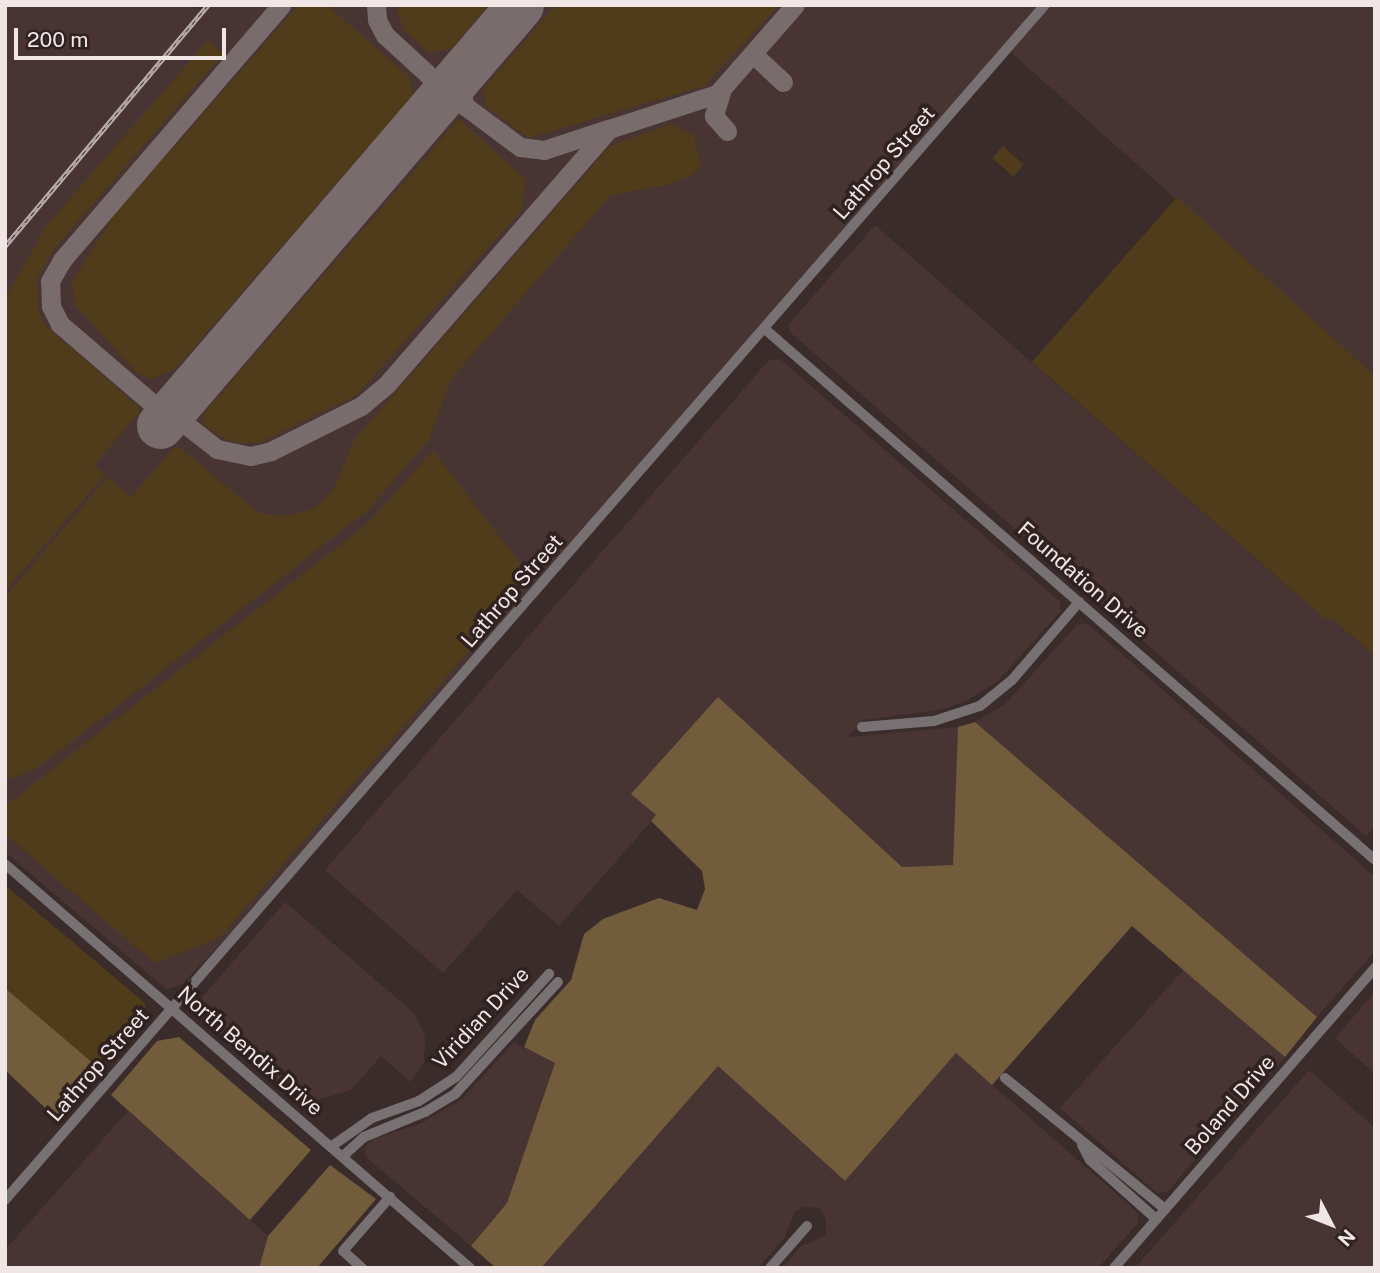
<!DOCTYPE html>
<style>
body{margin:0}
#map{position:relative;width:1380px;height:1273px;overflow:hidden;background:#392c2b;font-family:"Public Sans",sans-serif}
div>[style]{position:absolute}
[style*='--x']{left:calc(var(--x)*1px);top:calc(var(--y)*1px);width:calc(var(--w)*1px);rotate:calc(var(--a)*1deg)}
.built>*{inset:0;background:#483533}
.green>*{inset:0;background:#503b1a;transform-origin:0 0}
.forest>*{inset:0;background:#735c3b}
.taxiway>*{height:19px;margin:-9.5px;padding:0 9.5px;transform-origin:9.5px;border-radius:9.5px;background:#786c6c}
.runway>*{height:47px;margin:-23.5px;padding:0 23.5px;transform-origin:23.5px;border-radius:23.5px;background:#786c6c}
.minor>*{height:10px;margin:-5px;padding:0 5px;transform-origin:5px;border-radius:5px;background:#787173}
.rail>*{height:4.5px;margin-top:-2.25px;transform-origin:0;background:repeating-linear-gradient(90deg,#2f2221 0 5px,#b8adac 0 10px);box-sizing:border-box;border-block:2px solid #b8adac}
span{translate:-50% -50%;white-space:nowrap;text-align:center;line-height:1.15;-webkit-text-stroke:7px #2f2221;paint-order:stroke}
.street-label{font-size:21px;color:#efe6e5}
.frame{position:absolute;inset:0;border:7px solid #efe6e5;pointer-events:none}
.north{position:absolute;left:1296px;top:1189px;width:70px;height:70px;-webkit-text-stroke:5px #2f2221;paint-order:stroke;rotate:132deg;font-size:19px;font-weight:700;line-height:28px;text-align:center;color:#efe6e5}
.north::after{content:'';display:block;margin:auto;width:24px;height:32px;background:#efe6e5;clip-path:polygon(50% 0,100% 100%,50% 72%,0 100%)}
.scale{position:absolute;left:14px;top:28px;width:212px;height:32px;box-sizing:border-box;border:4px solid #efe6e5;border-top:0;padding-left:9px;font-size:21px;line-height:24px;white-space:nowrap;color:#efe6e5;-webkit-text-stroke:5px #2f2221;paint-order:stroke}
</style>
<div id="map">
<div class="built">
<i style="clip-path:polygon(5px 5px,194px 5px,200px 10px,204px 5px,1375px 5px,1375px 376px,1005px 47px,239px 925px,181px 985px,166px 989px,5px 852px)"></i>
<i style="clip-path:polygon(875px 225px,1326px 620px,1329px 616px,1375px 656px,1375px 826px,1366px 836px,790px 332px,789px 324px)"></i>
<i style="clip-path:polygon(780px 359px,1060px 602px,1060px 612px,999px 680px,967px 701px,938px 710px,863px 720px,848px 737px,958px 727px,953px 865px,902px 867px,718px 698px,632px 794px,656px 816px,559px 926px,517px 890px,443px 973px,325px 870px,769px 360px)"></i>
<i style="clip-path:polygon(1088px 624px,1375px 877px,1375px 951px,1317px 1017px,975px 722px,1005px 704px,1077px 625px)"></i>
<i style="clip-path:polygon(285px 902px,414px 1013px,425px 1036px,424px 1063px,410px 1082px,381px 1056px,351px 1090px,300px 1105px,196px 1014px,196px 1004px)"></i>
<i style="clip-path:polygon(1185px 968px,1285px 1057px,1167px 1192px,1157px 1193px,1060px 1108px)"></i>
<i style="clip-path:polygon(1375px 992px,1375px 1074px,1335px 1038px)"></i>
<i style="clip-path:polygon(514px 1042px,555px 1063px,507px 1203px,471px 1246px,366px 1157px,365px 1147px,373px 1139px,422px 1123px,462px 1099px)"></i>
<i style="clip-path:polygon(956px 1053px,1138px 1213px,1138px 1223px,1098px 1268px,783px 1268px,800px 1247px,826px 1235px,826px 1220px,820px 1209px,804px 1206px,795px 1211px,785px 1237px,758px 1268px,540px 1268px,718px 1066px,845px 1181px)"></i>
<i style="clip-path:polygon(1309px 1070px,1375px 1128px,1375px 1268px,1135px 1268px)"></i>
<i style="clip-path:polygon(128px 1111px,268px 1236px,259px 1268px,5px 1268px,5px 1250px)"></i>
</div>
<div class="green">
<i style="clip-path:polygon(299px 5px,327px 5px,407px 75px,414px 94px,175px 369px,152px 379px,137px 373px,76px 306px,72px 282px,117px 211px)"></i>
<i style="clip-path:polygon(396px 5px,489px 5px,451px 49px,430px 53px,404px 30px)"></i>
<i style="clip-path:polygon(556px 5px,779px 5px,704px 86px,529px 138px,488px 108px,483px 89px)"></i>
<i style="clip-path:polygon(208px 40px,223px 54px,53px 250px,37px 279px,38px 309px,44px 324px,139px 407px,139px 413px,94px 465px,105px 475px,5px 591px,5px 299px,47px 225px)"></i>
<i style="clip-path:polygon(459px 119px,526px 180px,521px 211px,357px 395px,261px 442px,237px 444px,213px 433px,204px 423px,203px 414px)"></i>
<i style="clip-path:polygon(671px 124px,694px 135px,701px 165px,692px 175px,667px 185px,611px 195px,451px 379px,429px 440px,367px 511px,57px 753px,32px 771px,5px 780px,5px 597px,108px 477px,131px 497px,176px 445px,259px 513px,290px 516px,315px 508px,334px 488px,355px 439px,610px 146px)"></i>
<i style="left:1003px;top:146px;width:28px;height:16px;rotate:42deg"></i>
<i style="clip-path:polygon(1177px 197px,1375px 376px,1375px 656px,1330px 617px,1326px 620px,1032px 362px)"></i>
<i style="clip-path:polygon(433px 450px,532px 579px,219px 938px,154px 963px,5px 834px,5px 806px,368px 523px)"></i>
<i style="clip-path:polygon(5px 885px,145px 1003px,146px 1019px,101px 1070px,5px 988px)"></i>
</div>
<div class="forest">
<i style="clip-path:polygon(718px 697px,902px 867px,953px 865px,958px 727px,975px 722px,1317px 1017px,1285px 1057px,1132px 926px,992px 1085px,956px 1053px,845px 1181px,718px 1066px,541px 1268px,496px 1268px,471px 1246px,507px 1203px,555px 1063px,524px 1047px,535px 1020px,571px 980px,584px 934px,603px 919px,659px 898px,697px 910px,705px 889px,702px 871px,651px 821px,656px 815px,631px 794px)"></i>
<i style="clip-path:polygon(5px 988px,101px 1070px,59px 1121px,5px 1070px)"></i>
<i style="clip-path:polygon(179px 1037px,311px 1150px,250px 1220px,111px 1095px,157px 1041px)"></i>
<i style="clip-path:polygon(330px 1165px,376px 1199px,317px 1268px,259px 1268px,268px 1236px)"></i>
</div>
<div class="taxiway">
<i style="--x:376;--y:5;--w:15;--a:86"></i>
<i style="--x:377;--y:20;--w:17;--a:62"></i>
<i style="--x:385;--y:35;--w:67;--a:42.6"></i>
<i style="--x:434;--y:80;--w:12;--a:0"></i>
<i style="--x:446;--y:80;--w:22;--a:-30"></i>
<i style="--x:753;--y:54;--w:41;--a:43"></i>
<i style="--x:465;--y:69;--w:21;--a:104"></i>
<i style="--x:460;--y:89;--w:18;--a:74"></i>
<i style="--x:465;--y:106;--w:69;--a:36.7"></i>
<i style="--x:520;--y:147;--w:24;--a:7"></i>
<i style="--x:544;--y:150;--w:67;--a:-18.2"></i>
<i style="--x:722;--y:89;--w:28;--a:107"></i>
<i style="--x:714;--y:116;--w:20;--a:49"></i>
<i style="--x:171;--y:413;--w:58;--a:38"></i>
<i style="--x:217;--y:449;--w:34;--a:12"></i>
<i style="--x:250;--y:456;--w:22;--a:-13"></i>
<i style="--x:271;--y:451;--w:101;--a:-26.6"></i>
<i style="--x:361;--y:406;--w:35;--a:-40"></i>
<i style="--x:388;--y:383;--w:337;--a:-49"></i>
<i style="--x:609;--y:129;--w:114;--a:-18"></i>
<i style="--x:717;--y:94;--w:118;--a:-48.8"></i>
<i style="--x:168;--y:417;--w:143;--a:-139.3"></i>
<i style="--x:60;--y:324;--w:20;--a:-117"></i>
<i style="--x:51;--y:306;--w:25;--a:-92"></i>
<i style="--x:50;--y:281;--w:24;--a:-60"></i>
<i style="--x:62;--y:260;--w:336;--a:-49.3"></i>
</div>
<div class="runway">
<i style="--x:160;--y:425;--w:553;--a:-49.4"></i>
</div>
<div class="minor">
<i style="--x:766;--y:330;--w:807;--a:41.03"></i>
<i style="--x:862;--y:727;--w:72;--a:-4.8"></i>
<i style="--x:934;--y:721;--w:48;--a:-18.1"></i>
<i style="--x:980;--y:706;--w:41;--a:-39.1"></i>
<i style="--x:1012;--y:680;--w:103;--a:-49.3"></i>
<i style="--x:5;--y:864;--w:616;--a:40.98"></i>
<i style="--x:1005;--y:1078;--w:207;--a:39.3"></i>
<i style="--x:1082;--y:1145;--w:17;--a:62"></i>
<i style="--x:1090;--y:1160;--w:89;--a:41.8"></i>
<i style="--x:332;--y:1146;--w:49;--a:-35"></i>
<i style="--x:372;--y:1118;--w:50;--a:-19.9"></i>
<i style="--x:419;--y:1101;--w:44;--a:-33"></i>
<i style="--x:456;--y:1077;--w:139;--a:-47.9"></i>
<i style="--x:343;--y:1156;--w:28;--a:-42"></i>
<i style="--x:364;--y:1137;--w:66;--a:-22.3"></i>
<i style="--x:425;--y:1112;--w:35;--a:-31"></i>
<i style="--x:455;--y:1094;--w:152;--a:-47.4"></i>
<i style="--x:5;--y:1200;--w:1584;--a:-48.97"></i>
<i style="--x:362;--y:1268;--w:25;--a:-138"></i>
<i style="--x:343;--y:1251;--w:72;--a:-49"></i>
<i style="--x:770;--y:1268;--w:56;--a:-48.6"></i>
<i style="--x:1114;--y:1268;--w:398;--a:-49"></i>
</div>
<div class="rail">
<i style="--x:5;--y:246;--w:315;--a:-49.9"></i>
</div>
<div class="street-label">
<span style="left:884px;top:163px;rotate:-49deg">Lathrop Street</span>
<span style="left:1083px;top:580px;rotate:41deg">Foundation Drive</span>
<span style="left:512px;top:591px;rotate:-49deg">Lathrop Street</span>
<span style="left:481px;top:1018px;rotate:-47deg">Viridian Drive</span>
<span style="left:250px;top:1051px;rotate:41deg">North Bendix Drive</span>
<span style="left:98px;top:1065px;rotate:-49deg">Lathrop Street</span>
<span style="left:1230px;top:1105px;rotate:-49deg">Boland Drive</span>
</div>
<div class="frame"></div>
<div class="north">N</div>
<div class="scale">200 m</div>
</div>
